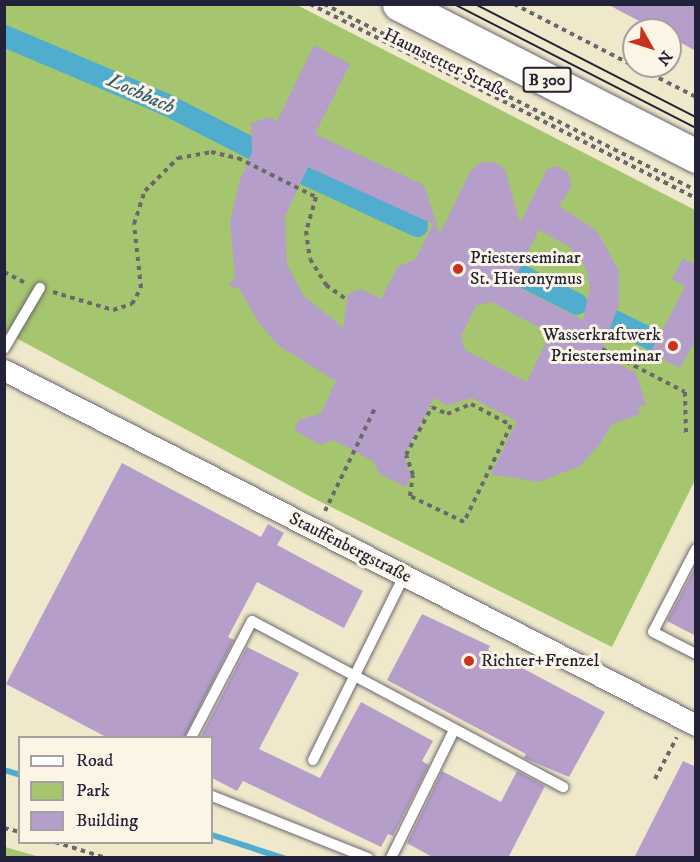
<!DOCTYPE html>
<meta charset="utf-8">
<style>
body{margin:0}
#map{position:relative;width:700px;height:862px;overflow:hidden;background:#f0e8cb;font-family:"IM FELL DW Pica",serif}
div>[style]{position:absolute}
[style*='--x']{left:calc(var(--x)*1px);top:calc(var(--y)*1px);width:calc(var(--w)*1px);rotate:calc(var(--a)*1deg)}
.green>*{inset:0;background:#a5c66e}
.stream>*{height:6px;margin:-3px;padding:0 3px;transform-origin:3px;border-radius:3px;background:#50adce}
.canal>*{height:22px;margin:-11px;padding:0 11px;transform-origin:11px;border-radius:11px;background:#50adce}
.building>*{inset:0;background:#b69eca}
.path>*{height:4px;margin-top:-2px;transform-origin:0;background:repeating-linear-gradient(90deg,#6a676d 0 4.5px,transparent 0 9px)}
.roads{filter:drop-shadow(0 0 2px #6a676d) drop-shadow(0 0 2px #6a676d)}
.lane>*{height:10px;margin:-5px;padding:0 5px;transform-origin:5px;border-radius:5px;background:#fff}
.street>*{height:21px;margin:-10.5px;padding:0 10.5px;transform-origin:10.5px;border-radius:10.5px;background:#fff}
.primary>*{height:33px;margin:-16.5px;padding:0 16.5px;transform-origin:16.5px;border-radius:16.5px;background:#fff}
.tram>*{height:1.5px;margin:-0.75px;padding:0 0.75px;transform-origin:0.75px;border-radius:0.75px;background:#22223b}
.dots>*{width:16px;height:16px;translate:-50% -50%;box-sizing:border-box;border:3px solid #fcf5e5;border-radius:50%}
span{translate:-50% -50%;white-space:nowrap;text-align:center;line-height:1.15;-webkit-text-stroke:6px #fcf5e5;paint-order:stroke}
.shield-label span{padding:2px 4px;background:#fcf5e5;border:2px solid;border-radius:4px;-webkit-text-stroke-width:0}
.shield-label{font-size:16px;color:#22223b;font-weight:700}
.street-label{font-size:18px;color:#22223b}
.poi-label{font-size:18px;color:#22223b}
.left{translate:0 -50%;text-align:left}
.right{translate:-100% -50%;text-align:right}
.water-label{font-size:20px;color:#345a76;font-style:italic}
.frame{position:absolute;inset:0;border:6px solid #22223b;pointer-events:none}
.legend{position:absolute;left:18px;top:736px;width:195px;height:108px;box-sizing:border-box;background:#fcf5e5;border:2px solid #a5a1a1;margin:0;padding:8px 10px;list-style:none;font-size:18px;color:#22223b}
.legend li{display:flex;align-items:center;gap:12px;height:30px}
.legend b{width:30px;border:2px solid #a5a1a1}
.north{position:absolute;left:622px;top:18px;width:60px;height:60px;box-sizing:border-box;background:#fcf5e5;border:2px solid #a5a1a1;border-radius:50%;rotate:129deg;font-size:16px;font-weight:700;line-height:24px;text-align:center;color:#22223b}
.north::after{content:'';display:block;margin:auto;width:21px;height:27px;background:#c8321e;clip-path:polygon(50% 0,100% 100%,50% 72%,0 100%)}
</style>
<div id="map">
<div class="green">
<i style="clip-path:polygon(4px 5px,297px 5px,695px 210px,695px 480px,612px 647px,313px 498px,5px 332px)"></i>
<i style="clip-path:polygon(4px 847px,5px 847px,40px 857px,5px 857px)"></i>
</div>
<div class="stream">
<i style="--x:4;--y:770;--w:17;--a:17"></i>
<i style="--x:212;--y:835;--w:75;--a:17.9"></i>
</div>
<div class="canal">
<i style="--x:4;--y:36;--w:175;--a:22.9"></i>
<i style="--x:165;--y:104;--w:123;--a:27"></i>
<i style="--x:283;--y:164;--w:148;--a:24.8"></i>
<i style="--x:516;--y:273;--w:68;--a:26.9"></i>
<i style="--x:614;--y:321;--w:43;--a:26"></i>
</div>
<div class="building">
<i style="clip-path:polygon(607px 4px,696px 4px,696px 51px,670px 37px,670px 30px,656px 30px)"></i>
<i style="clip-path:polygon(evenodd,314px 45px,350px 64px,315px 134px,424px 185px,440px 234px,471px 170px,481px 162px,494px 162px,505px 169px,520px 223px,547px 169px,557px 166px,569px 173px,571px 187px,559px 206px,597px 231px,619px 271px,619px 304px,604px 344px,606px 358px,636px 373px,646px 404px,638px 407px,640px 414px,612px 424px,600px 444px,580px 466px,539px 482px,491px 474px,517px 421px,472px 398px,447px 405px,434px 398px,404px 455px,411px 477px,406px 487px,379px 474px,374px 462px,351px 449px,333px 440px,320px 445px,294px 430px,299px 420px,321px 413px,336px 381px,279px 346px,259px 323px,239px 288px,228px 286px,235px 277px,230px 222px,240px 180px,252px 152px,251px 123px,268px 117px,277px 121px,314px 45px,308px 167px,433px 224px,415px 260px,398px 266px,381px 299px,361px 289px,348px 294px,343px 328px,303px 295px,287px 264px,285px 217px,308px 167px,314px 45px,539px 230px,570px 247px,585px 266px,590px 287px,583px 320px,512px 284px,539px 230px,314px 45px,491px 302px,550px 333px,527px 382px,465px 350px,461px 336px,476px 306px,491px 302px)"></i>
<i style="clip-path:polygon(683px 258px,696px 265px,696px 339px,680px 368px,650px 353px,685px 287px,672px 279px)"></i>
<i style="clip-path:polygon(122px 463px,261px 537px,268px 524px,284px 533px,277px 545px,363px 591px,344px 628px,257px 582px,228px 637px,234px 640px,184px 738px,108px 738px,6px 684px)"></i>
<i style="clip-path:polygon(696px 566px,696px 636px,667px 621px)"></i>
<i style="clip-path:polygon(422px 614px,490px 646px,488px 650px,605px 712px,569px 777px,524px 758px,526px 754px,387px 680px)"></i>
<i style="clip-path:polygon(247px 647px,299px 673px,259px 749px,320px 778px,361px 702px,433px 741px,422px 761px,429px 765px,393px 836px,388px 834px,381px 847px,243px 781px,237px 791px,212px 778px,212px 738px,200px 738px)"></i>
<i style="clip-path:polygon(683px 761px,696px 767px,696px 858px,634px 858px)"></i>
<i style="clip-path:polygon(442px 771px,501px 802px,517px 771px,545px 786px,508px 858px,434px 858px,407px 843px)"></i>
</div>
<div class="path">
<i style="--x:310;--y:4;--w:432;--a:26.7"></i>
<i style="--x:324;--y:4;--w:416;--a:26.6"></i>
<i style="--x:514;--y:4;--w:135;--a:27.3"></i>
<i style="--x:635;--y:66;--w:68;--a:26.9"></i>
<i style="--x:4;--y:272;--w:25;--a:27"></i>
<i style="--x:53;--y:292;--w:63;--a:16.7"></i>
<i style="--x:113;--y:310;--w:20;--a:-18"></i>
<i style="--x:132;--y:304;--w:18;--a:-61"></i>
<i style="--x:141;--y:288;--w:64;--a:-96.2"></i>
<i style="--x:134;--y:224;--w:35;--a:-72"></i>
<i style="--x:145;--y:191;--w:47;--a:-45"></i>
<i style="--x:178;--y:158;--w:34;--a:-10"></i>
<i style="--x:211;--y:152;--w:28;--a:13"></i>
<i style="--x:238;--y:158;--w:87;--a:26.6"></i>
<i style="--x:316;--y:197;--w:35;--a:106"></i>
<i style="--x:306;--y:231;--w:28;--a:82"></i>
<i style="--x:310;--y:259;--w:31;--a:58"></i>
<i style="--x:326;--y:285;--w:24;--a:35"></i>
<i style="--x:602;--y:349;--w:93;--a:27.4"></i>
<i style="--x:685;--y:392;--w:41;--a:88.6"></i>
<i style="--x:471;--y:404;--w:45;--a:27.7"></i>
<i style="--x:511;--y:425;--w:108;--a:115.9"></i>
<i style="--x:464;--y:522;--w:60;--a:-154.3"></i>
<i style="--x:410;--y:496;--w:21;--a:-82"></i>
<i style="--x:413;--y:475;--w:21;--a:-109"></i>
<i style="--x:406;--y:455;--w:55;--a:-61.6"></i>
<i style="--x:432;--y:407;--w:17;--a:25"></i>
<i style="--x:447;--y:414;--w:26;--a:-23"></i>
<i style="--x:325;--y:511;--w:117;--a:-64.1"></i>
<i style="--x:655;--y:779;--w:47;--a:-62.4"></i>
<i style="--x:4;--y:828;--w:16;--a:14"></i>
<i style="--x:55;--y:842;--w:53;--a:17.4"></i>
</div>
<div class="roads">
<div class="lane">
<i style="--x:4;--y:349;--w:71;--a:-59.5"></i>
<i style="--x:696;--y:549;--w:93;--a:117.4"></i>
<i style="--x:653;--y:632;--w:48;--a:27.1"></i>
<i style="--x:191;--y:738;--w:132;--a:-62.5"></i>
<i style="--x:252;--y:621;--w:353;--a:28.1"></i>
<i style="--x:313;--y:760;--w:205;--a:-63.7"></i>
<i style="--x:212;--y:796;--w:168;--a:21.7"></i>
<i style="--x:391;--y:858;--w:143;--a:-63.8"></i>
</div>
<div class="street">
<i style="--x:4;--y:370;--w:778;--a:27.16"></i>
</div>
<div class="primary">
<i style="--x:399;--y:4;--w:334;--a:27.1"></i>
</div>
</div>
<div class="tram">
<i style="--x:454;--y:4;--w:272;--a:27.1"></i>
<i style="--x:475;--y:4;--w:248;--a:27.1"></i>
</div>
<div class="dots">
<i style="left:458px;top:269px;background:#c8321e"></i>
<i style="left:673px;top:346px;background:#c8321e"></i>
<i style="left:469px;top:661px;background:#c8321e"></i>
</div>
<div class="shield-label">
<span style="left:547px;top:80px">B 300</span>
</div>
<div class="street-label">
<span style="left:446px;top:64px;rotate:26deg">Haunstetter Straße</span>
<span style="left:350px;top:548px;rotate:27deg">Stauffenbergstraße</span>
</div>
<div class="poi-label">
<span class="left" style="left:470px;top:269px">Priesterseminar<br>St. Hieronymus</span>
<span class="right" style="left:661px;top:346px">Wasserkraftwerk<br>Priesterseminar</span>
<span class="left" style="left:481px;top:661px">Richter+Frenzel</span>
</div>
<div class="water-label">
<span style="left:141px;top:94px;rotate:24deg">Lochbach</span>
</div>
<div class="frame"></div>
<ul class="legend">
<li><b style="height:8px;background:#fff"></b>Road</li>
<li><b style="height:16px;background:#a5c66e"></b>Park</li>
<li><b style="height:16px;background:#b69eca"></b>Building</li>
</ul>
<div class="north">N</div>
</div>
